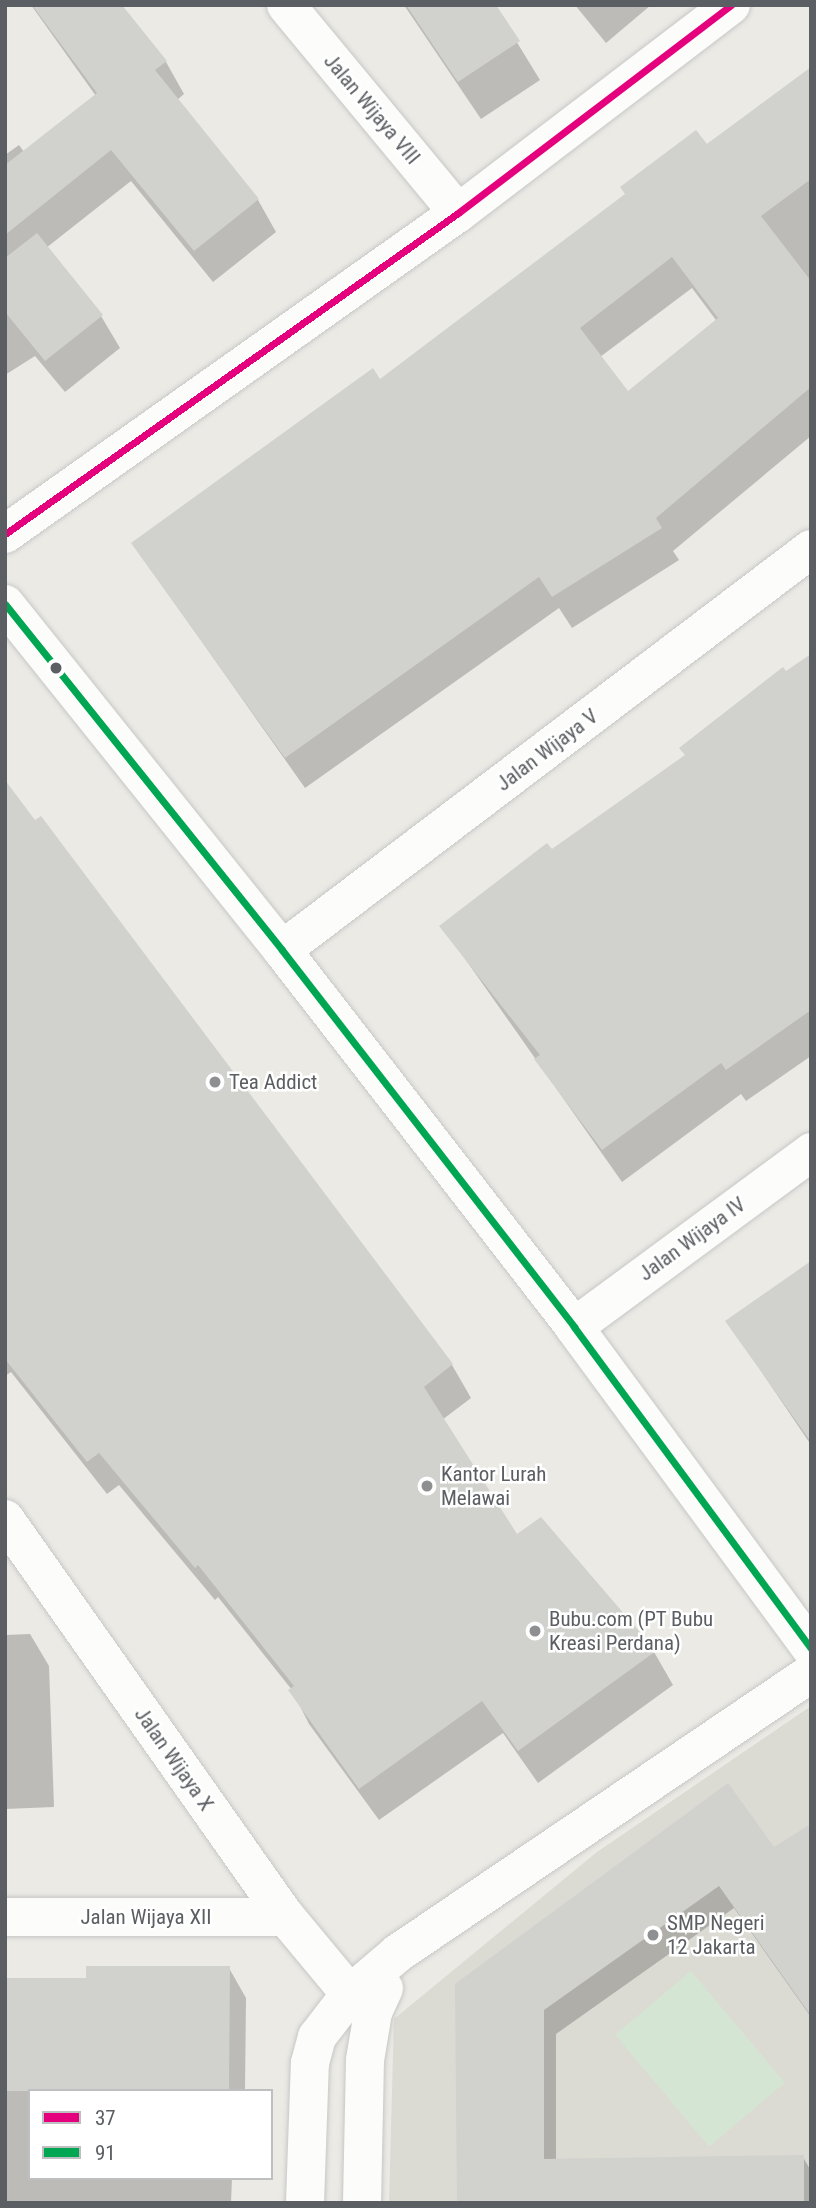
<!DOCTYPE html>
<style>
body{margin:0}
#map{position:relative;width:816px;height:2208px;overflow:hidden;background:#ebeae5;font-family:"Roboto Condensed",sans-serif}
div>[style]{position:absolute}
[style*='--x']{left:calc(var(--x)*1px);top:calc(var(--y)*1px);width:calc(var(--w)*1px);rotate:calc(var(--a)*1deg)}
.education>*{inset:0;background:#dbdad3}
.green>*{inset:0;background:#d4e6d3;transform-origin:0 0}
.shadow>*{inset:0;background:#0003}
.building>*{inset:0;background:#d1d1ce}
.roads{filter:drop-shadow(0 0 2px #c7c7c7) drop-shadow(0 0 2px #c7c7c7)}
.minor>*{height:38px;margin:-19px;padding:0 19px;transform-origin:19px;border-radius:19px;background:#fcfcfb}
.bus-1>*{height:7px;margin:-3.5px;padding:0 3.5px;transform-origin:3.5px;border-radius:3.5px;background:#e5007d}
.bus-2>*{height:7px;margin:-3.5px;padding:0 3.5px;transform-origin:3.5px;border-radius:3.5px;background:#00a651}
.dots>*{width:19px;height:19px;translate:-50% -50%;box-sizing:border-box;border:4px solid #fff;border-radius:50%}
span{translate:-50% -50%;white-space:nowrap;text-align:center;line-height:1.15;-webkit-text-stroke:5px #fff;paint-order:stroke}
.street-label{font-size:21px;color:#5b5e62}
.poi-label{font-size:21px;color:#5b5e62}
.left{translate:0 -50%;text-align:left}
.frame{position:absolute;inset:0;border:7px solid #5b5e62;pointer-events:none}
.legend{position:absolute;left:28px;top:2089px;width:245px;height:91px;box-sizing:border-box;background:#fff;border:2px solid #bdbfc0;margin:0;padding:9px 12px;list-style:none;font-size:21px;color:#5b5e62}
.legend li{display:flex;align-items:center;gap:14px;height:35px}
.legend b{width:35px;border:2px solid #bdbfc0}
</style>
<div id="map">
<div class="education">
<i style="clip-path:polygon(811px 1706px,811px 2203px,389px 2203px,394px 2019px,597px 1852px)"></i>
</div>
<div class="green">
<i style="left:691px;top:1971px;width:146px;height:99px;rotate:50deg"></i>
</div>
<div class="shadow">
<i style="clip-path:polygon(31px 5px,100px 5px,166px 62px,184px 94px,177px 100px,258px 200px,276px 232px,213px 282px,131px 181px,46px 248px,101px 316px,120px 348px,65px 392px,35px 356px,5px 375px,5px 155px,19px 145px,24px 152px,96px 96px)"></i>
<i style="clip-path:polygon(404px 5px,494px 5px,540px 80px,481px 119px)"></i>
<i style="clip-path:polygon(575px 5px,651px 5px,606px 43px)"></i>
<i style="clip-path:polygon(evenodd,811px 69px,811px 436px,673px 551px,679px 560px,572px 628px,559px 608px,305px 788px,133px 544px,380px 381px,811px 69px,692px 288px,716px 320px,628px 393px,600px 357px,692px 288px)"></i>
<i style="clip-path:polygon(811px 656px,811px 1056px,746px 1101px,741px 1094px,622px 1182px,442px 926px,686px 756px)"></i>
<i style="clip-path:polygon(5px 783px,452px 1365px,471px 1398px,442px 1420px,516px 1537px,540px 1519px,654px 1652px,673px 1685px,538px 1783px,503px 1733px,379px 1820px,309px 1724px,292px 1690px,218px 1597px,215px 1600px,119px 1485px,107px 1494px,11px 1372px,5px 1376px)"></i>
<i style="clip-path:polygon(811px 1262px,811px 1445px,728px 1322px)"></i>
<i style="clip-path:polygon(30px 1634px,49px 1666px,54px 1807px,5px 1809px,5px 1635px)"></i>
<i style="clip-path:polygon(811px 1832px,811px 2017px,734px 1908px,556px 2034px,556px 2160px,803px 2157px,811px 2171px,811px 2203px,443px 2203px,459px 2202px,457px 1985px)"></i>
<i style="clip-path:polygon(229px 1968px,246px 1998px,245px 2091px,30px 2091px,30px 2178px,232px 2178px,231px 2203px,5px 2203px,5px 1979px,88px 1980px)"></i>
</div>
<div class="building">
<i style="clip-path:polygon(32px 5px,122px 5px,167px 61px,155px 70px,259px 199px,194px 251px,111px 150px,5px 235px,5px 165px,97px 93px)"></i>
<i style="clip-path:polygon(406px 5px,496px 5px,520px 41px,458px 82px)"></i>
<i style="clip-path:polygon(evenodd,811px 67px,811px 179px,761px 216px,811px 281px,811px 387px,656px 518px,662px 528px,552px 597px,539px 577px,285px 758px,131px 543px,373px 368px,380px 379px,625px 194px,620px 187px,696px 130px,707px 144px,811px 67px,672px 257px,718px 318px,628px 391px,580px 328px,672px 257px)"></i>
<i style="clip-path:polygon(37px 233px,103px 315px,45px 361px,5px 312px,5px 258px)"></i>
<i style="clip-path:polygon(811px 654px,811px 1010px,726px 1070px,721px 1063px,602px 1150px,534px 1059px,540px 1055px,439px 926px,547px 843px,552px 849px,685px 755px,679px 748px,783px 667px,786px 671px)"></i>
<i style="clip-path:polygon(5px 780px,35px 820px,41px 816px,453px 1364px,424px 1387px,517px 1534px,541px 1517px,656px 1651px,518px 1751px,482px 1701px,359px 1789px,288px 1690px,294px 1686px,198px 1565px,195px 1568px,99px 1453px,87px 1462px,5px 1359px)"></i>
<i style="clip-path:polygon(811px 1261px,811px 1442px,725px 1321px)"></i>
<i style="clip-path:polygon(728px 1783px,774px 1847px,811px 1824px,811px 2016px,719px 1886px,544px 2010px,544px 2159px,804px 2155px,804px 2203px,457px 2203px,455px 1984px)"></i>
<i style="clip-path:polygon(86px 1966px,230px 1966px,229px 2091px,5px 2091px,5px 1978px,86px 1978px)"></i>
</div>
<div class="roads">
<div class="minor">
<i style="--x:286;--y:5;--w:270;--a:50.4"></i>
<i style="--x:5;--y:534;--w:555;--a:-35.32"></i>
<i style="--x:458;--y:213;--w:343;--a:-37.3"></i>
<i style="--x:5;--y:604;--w:443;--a:51.3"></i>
<i style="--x:282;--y:950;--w:477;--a:52.2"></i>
<i style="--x:574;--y:1327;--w:399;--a:53.6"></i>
<i style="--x:282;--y:950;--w:664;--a:-37.16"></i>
<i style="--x:574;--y:1327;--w:295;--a:-36.4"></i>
<i style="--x:5;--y:1519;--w:487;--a:54.8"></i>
<i style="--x:286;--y:1917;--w:100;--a:50.3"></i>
<i style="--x:350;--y:1994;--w:29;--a:38"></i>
<i style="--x:5;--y:1917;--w:281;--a:0"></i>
<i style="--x:305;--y:2203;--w:140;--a:-88"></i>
<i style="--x:310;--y:2063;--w:27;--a:-75"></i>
<i style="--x:317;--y:2037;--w:54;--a:-52.5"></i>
<i style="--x:350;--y:1994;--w:63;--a:-40.5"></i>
<i style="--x:398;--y:1953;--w:499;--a:-34.1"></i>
<i style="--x:362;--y:2203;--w:143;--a:-88.8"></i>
<i style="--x:365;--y:2060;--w:49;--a:-80.5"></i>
<i style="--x:373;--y:2012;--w:26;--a:-65"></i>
</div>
</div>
<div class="bus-1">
<i style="--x:5;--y:534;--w:555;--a:-35.32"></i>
<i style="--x:458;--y:213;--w:343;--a:-37.3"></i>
</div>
<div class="bus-2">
<i style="--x:5;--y:604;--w:443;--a:51.3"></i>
<i style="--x:282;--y:950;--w:477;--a:52.2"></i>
<i style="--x:574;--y:1327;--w:399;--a:53.6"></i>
</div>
<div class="dots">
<i style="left:56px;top:668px;background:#5b5e62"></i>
<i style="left:215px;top:1082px;background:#8d8f90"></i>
<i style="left:427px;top:1486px;background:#8d8f90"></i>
<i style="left:535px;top:1631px;background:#8d8f90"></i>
<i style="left:653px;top:1935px;background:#8d8f90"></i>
</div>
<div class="street-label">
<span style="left:372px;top:109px;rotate:50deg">Jalan Wijaya VIII</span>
<span style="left:547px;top:750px;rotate:-37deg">Jalan Wijaya V</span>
<span style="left:692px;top:1239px;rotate:-36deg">Jalan Wijaya IV</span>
<span style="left:174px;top:1759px;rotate:55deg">Jalan Wijaya X</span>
<span style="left:146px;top:1917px">Jalan Wijaya XII</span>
</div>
<div class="poi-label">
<span class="left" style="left:229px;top:1082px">Tea Addict</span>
<span class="left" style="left:441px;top:1486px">Kantor Lurah<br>Melawai</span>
<span class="left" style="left:549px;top:1631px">Bubu.com (PT Bubu<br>Kreasi Perdana)</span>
<span class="left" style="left:667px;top:1935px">SMP Negeri<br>12 Jakarta</span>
</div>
<div class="frame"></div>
<ul class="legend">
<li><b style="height:9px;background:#e5007d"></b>37</li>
<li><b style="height:9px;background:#00a651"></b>91</li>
</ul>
</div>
